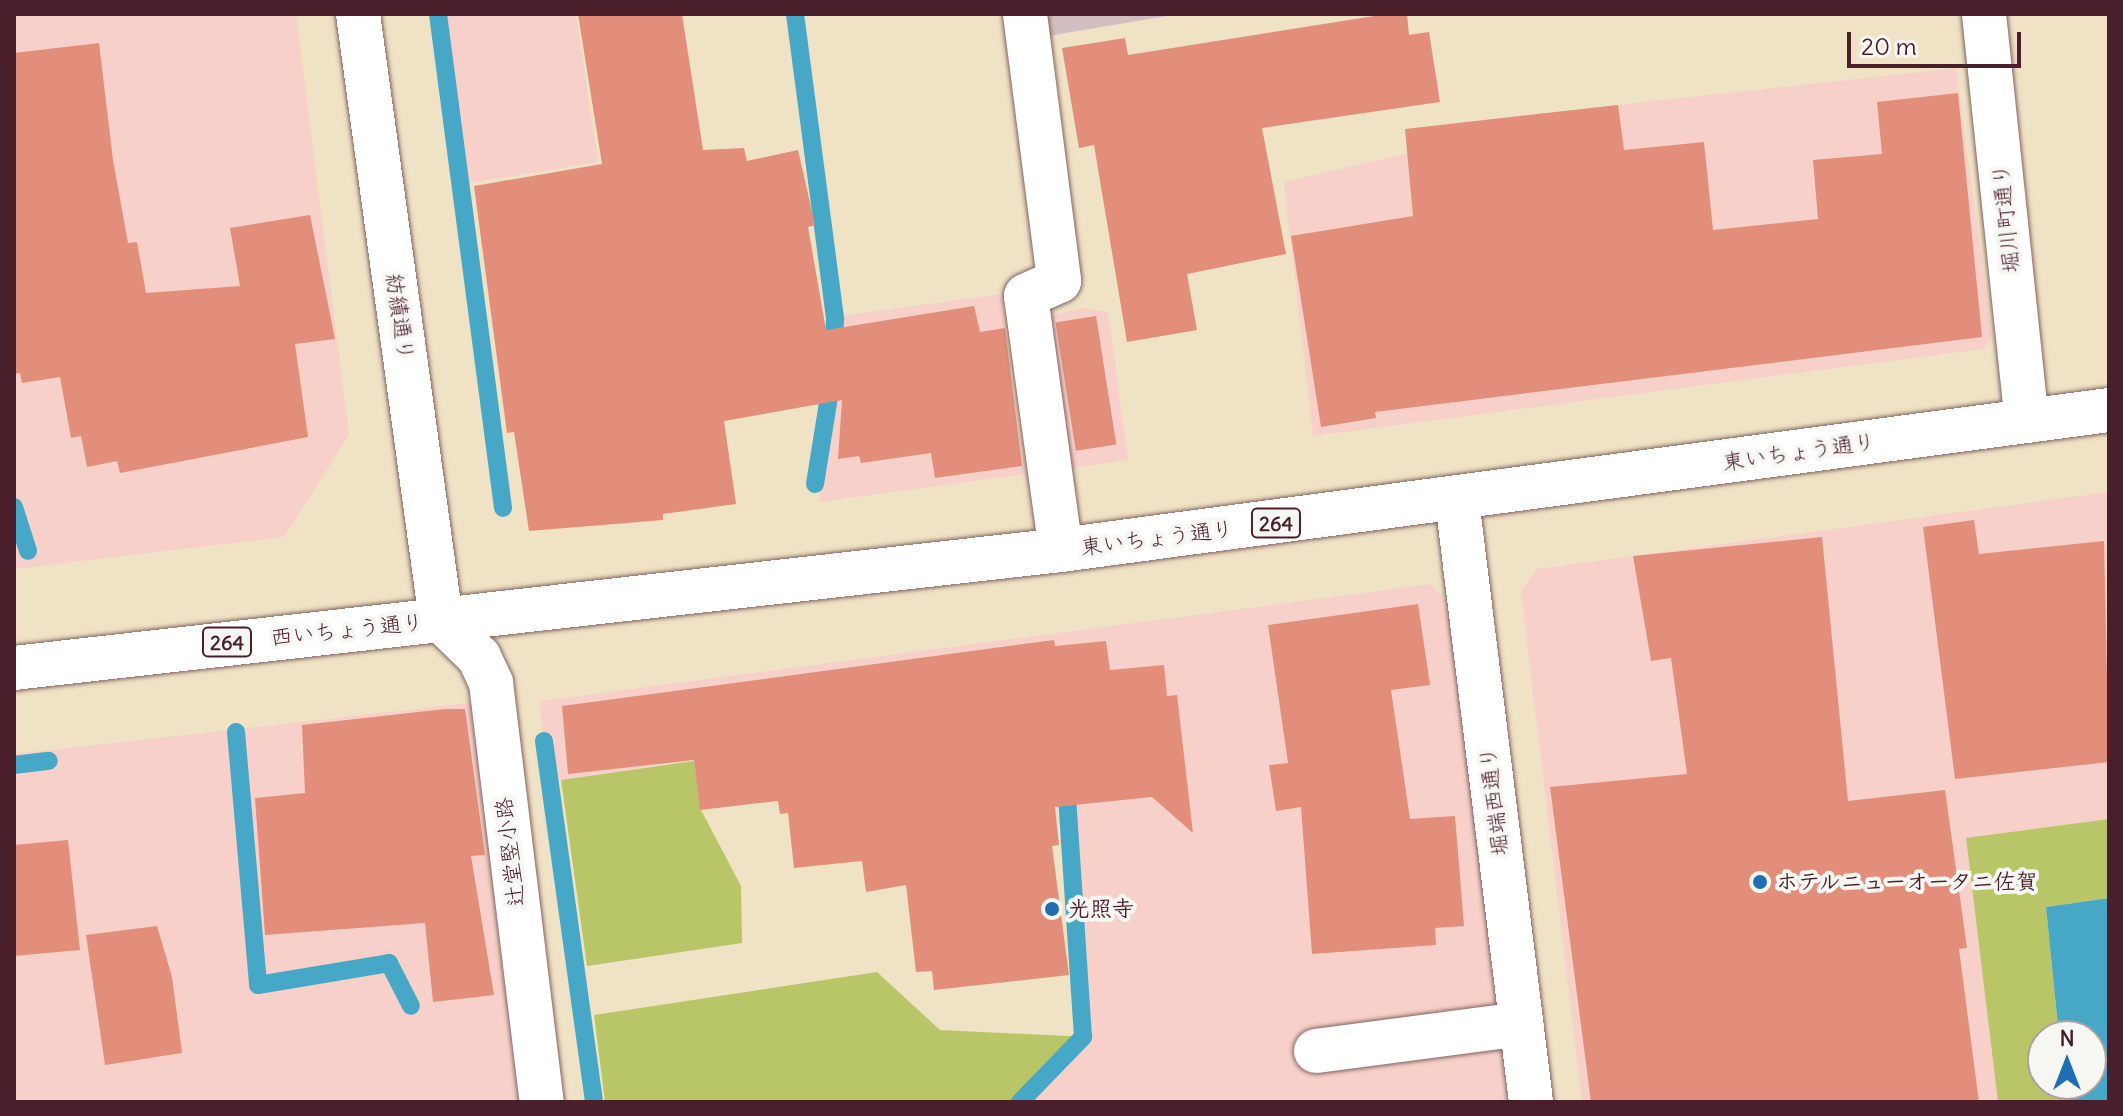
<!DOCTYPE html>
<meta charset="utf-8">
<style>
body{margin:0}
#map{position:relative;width:2123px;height:1116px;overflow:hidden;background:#efe2c5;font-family:Delius,"Klee One",sans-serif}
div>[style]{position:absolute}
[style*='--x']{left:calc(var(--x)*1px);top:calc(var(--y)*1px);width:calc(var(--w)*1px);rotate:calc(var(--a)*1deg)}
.built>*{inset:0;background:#f7d1c9}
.industrial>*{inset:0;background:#d2bfc1}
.green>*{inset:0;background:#b9c668}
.water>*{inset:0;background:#46a8c6}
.stream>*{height:18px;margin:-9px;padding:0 9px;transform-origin:9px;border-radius:9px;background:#46a8c6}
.building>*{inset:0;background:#e28e7a;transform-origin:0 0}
.roads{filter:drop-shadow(0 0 2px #846361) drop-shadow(0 0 2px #846361)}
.street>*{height:44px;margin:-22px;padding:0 22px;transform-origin:22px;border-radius:22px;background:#fff}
.secondary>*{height:44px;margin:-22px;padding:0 22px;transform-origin:22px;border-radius:22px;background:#fff}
.highway>*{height:44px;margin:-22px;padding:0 22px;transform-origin:22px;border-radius:22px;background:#fff}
.dots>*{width:22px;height:22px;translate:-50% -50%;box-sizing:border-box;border:4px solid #f6f6f2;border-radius:50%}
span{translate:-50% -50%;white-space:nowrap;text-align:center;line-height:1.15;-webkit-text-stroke:8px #f6f6f2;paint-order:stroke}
.shield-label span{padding:2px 6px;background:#f6f6f2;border:2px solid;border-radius:6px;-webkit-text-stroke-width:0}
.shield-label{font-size:20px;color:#4a1f2b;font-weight:700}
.street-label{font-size:22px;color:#4a1f2b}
.poi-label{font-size:22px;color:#4a1f2b;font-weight:700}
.left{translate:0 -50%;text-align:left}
.frame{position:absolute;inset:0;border:16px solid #4a1f2b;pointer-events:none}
.north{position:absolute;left:2027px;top:1020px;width:80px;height:80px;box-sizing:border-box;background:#f6f6f2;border:2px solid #b1a0a2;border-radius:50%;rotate:0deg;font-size:22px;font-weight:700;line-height:32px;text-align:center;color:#4a1f2b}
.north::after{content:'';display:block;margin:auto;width:28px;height:36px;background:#1f6fb2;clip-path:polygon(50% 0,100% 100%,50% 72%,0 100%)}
.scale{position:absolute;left:1847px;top:32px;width:174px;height:36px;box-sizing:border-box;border:4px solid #4a1f2b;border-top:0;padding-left:10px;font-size:24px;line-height:28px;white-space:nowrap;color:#4a1f2b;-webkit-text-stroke:6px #f6f6f2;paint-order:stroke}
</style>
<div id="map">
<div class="built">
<i style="clip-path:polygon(14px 14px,296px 14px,349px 435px,284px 537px,14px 569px)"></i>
<i style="clip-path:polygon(432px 14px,576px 14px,598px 162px,452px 186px)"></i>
<i style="clip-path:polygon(1956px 68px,1992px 338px,1983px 349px,1313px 436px,1284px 182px,1617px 105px)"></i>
<i style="clip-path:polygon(1001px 294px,1026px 474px,819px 502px,841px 316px)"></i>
<i style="clip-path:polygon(1085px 308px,1108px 312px,1128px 460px,1070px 468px,1051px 315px)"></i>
<i style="clip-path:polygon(2109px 492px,2109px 819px,1966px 839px,1998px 1102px,1582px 1102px,1521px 591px,1537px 569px)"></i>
<i style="clip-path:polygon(1431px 584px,1453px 610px,1508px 1102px,1025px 1102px,1082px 1051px,1088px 1037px,1071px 775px,1017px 713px,546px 782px,540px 701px)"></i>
<i style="clip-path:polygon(470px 703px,519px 1102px,14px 1102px,14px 754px)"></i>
</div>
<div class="industrial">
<i style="clip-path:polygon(1041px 14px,1179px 14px,1048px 36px)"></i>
</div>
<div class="green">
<i style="clip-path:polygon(694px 761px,701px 810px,741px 886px,742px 943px,587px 966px,561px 780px)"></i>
<i style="clip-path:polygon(2109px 819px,2109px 898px,2046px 907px,2059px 1036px,2043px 1036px,2043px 1084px,2063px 1084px,2065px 1102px,1998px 1102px,1966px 838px)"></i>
<i style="clip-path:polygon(877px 972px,940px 1030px,1088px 1037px,1082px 1051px,1025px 1102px,605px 1102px,594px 1015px)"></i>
</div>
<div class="water">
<i style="clip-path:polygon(2109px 898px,2109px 1102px,2065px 1102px,2063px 1084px,2091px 1084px,2091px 1036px,2059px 1036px,2046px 907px)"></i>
</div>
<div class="stream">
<i style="--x:438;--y:14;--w:498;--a:82.5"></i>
<i style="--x:795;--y:14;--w:308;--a:82.5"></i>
<i style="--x:835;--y:319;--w:34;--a:93"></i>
<i style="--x:815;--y:484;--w:107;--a:-80.9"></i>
<i style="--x:14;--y:507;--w:46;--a:72.3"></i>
<i style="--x:236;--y:732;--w:254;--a:85"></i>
<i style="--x:258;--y:985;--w:133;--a:-9.5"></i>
<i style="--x:389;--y:963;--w:48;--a:62.9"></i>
<i style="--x:544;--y:741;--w:364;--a:82.1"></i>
<i style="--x:14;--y:765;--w:35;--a:-7"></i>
<i style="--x:1020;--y:1102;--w:91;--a:-45.9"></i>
<i style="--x:1083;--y:1037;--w:257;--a:-93.8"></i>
</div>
<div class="building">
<i style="clip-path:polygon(578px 14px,682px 14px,703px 150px,744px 148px,747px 161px,798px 150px,815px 225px,808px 227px,826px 330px,974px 306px,980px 332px,1005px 328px,1022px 466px,935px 478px,931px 453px,861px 463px,859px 456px,838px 459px,842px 400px,724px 421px,736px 504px,663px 514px,663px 520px,529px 531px,514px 432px,507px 433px,474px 186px,602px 164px)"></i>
<i style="clip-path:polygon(1387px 14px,1407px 14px,1409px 35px,1429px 32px,1440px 102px,1262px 128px,1286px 254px,1187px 274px,1197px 330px,1127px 342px,1094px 145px,1079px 148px,1062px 48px,1125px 38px,1128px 55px)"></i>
<i style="clip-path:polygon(99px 43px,113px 160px,128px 243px,137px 242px,146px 293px,240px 286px,230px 228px,310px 215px,335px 339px,295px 344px,308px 437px,120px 473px,117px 461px,87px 467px,81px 436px,71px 438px,60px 377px,22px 383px,20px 373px,14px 374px,14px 53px)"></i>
<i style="clip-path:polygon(1958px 93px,1982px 337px,1375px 412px,1376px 418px,1321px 427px,1291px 236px,1413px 216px,1405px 129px,1618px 105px,1624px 150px,1704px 142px,1713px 230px,1818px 219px,1813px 160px,1882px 154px,1877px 102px)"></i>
<i style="left:1096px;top:316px;width:130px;height:41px;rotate:81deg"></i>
<i style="clip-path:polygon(1974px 520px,1979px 554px,2104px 541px,2109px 762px,1955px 779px,1923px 527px)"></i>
<i style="clip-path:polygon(1822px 537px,1848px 801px,1945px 790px,1967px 948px,1959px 949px,1979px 1102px,1591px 1102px,1550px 787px,1687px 774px,1671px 658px,1651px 661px,1633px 556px)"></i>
<i style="clip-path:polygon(1418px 604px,1430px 685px,1391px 690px,1410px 819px,1455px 816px,1464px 926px,1435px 928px,1436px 945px,1312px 954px,1301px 807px,1276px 811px,1269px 765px,1288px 763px,1268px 625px)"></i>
<i style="clip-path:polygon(1054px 640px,1055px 646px,1106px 641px,1110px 670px,1164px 665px,1167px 696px,1177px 695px,1193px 833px,1152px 797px,1055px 807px,1059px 845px,1052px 846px,1069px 975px,934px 990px,932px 971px,916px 972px,906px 885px,866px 892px,862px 861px,794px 868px,788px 813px,780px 814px,778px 801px,700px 810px,694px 760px,568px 774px,562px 706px)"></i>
<i style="clip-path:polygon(445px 709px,465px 709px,485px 855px,471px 856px,494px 995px,433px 1002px,425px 923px,265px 935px,255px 798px,305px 793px,302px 725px)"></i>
<i style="clip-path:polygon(68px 840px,80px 950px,14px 956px,14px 845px)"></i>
<i style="clip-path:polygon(157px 926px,172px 977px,182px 1053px,105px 1065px,86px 935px)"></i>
</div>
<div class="roads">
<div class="street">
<i style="--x:1025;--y:14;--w:269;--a:82.7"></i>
<i style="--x:1059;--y:281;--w:36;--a:156"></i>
<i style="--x:1026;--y:296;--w:256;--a:82.2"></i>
<i style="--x:1984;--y:14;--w:409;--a:84"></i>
<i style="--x:441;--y:620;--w:53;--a:44.2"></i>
<i style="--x:479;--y:657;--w:29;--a:65"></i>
<i style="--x:491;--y:683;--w:422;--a:83.1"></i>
<i style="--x:1316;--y:1051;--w:207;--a:-7.5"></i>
</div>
<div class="secondary">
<i style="--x:358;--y:14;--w:612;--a:82.2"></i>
<i style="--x:1457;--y:500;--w:607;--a:82.99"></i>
</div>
<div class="highway">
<i style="--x:14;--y:668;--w:1054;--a:-6.43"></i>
<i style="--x:1061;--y:550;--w:1057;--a:-7.61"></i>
</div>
</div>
<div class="dots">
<i style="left:1760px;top:882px;background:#1f6fb2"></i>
<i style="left:1052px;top:909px;background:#1f6fb2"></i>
</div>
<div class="shield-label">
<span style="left:1276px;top:523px">264</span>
<span style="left:227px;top:642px">264</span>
</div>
<div class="street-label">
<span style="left:2006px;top:218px;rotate:-96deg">堀川町通り</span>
<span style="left:400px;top:317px;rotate:82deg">紡績通り</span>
<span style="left:1799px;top:452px;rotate:-8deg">東いちょう通り</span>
<span style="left:1157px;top:538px;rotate:-7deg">東いちょう通り</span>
<span style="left:347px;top:630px;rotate:-6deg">西いちょう通り</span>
<span style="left:1494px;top:801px;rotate:-97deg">堀端西通り</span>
<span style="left:510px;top:852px;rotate:-97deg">辻堂竪小路</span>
</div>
<div class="poi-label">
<span class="left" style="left:1776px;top:882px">ホテルニューオータニ佐賀</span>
<span class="left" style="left:1068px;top:909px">光照寺</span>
</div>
<div class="frame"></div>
<div class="north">N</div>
<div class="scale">20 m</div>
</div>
